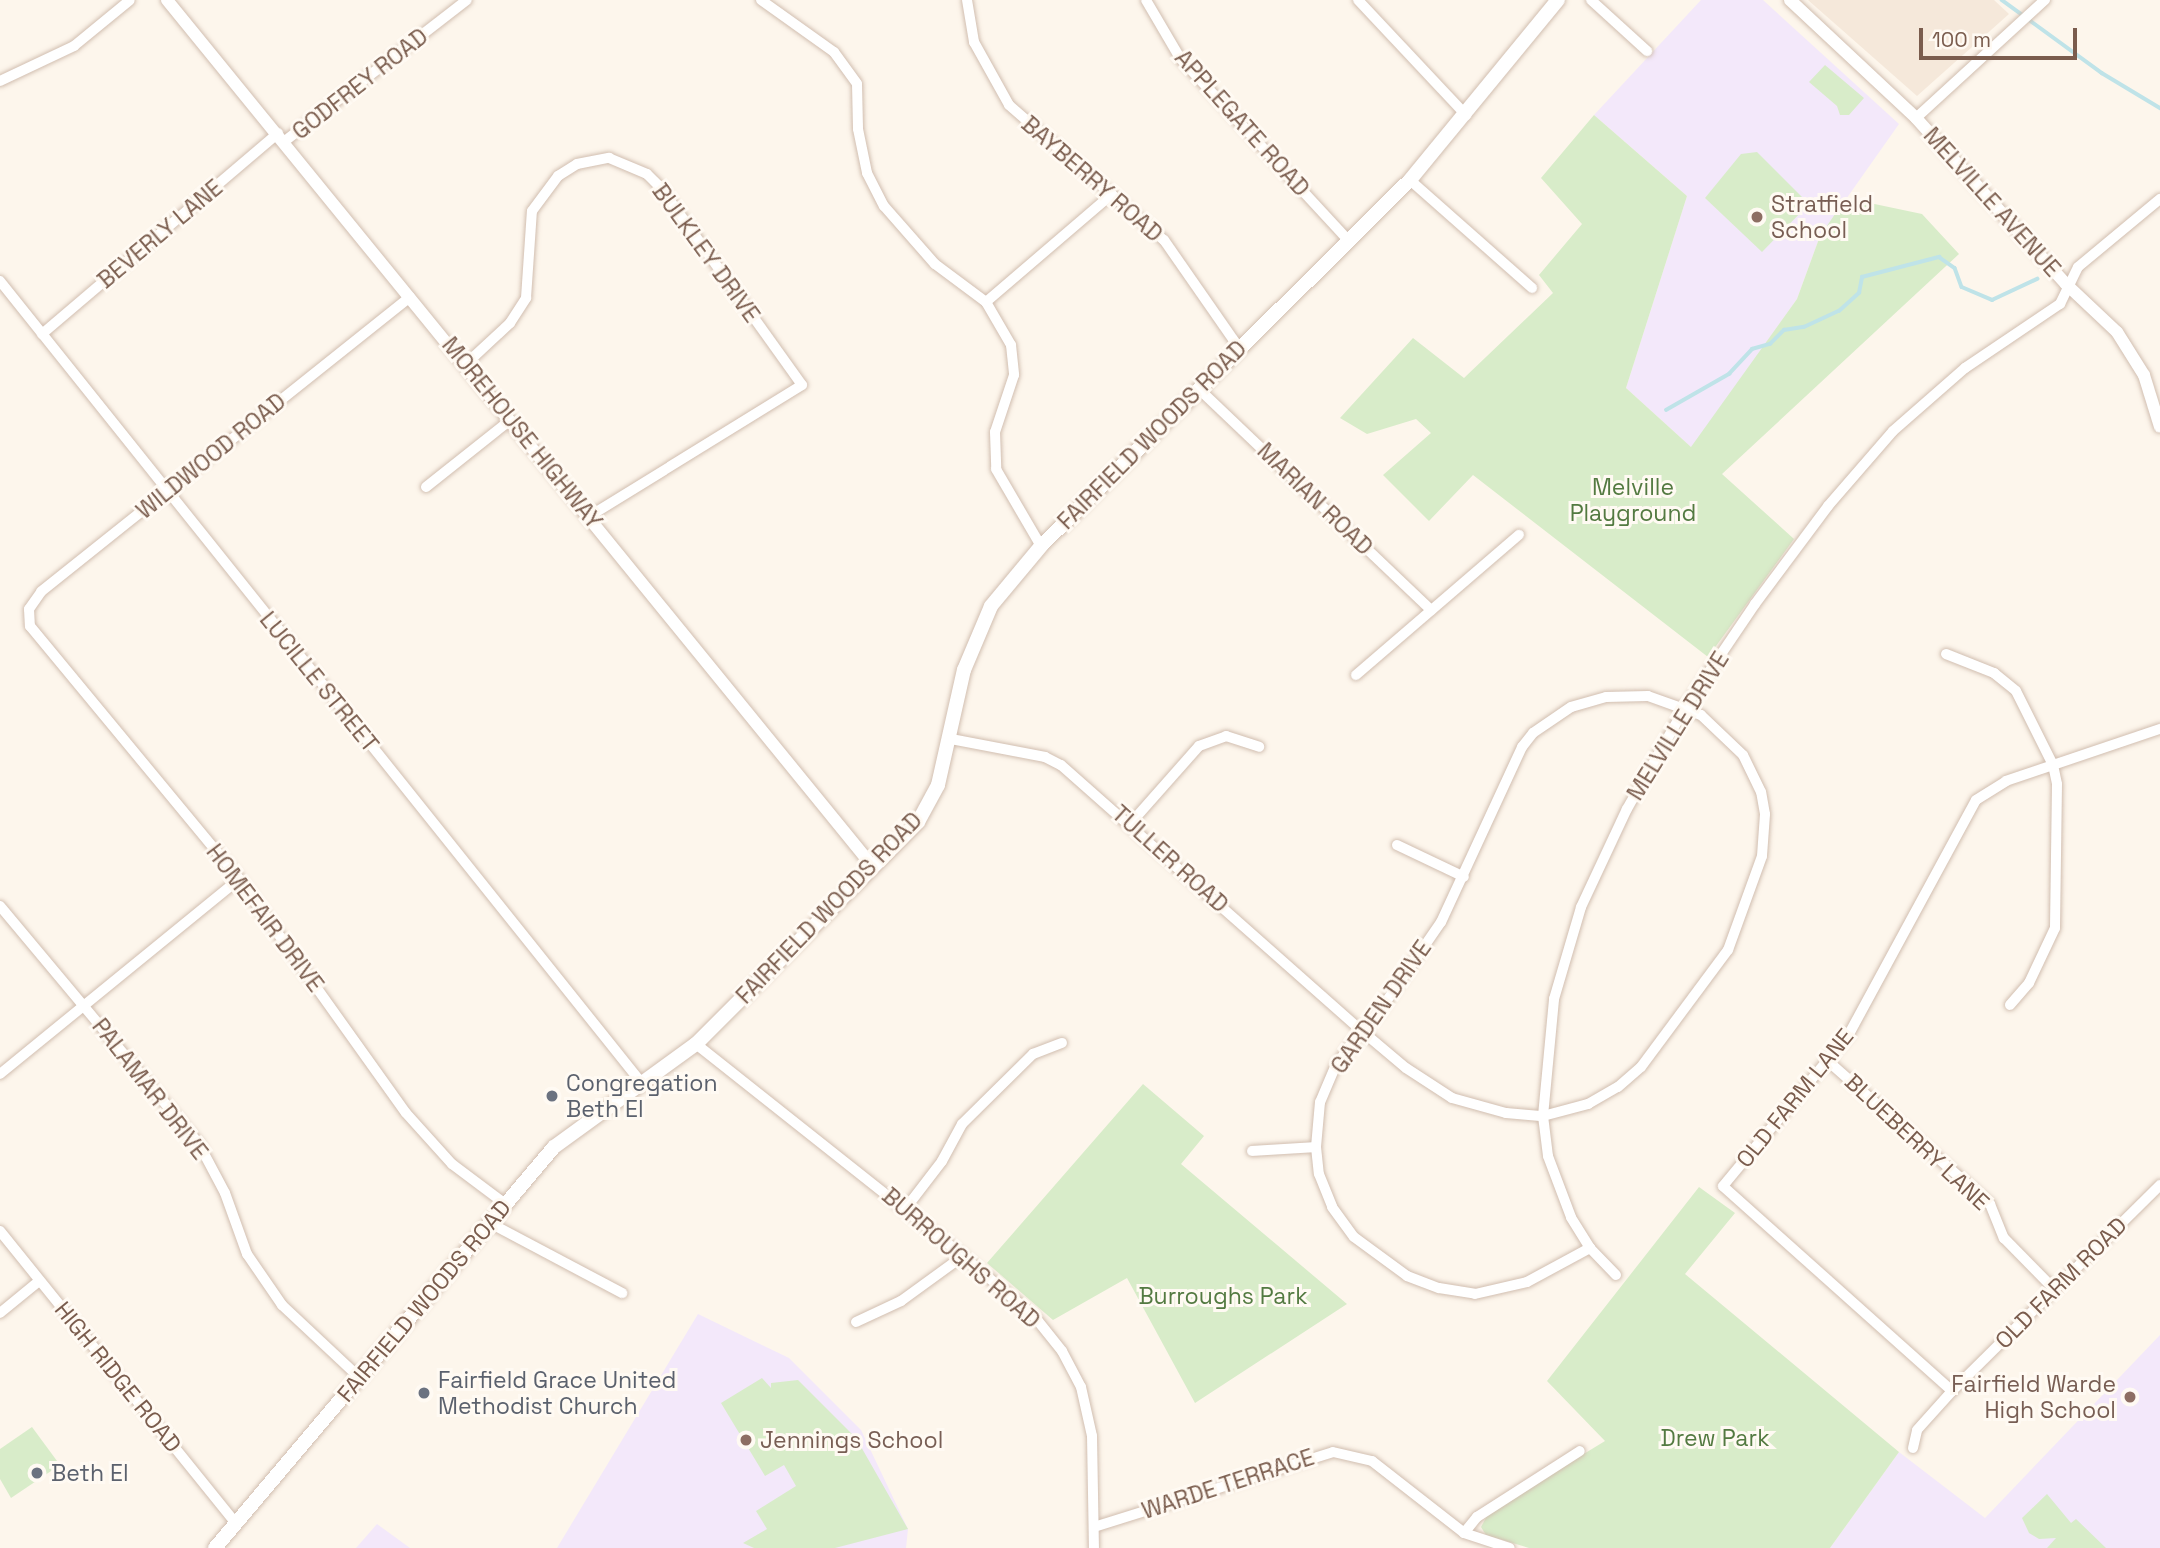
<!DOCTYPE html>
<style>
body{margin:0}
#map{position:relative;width:2160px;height:1548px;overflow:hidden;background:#fdf6ec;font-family:"Space Grotesk",sans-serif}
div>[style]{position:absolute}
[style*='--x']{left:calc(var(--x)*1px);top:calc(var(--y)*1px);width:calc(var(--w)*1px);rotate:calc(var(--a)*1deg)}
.residential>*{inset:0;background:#f5e8da}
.education>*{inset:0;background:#f3e8fa}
.green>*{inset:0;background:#d8ecc9}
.stream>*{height:3.5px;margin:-1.75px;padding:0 1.75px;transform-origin:1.75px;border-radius:1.75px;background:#bfe3e8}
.roads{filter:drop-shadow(0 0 2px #d1beb0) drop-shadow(0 0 2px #d1beb0)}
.minor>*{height:10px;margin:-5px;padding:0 5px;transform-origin:5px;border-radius:5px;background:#fff}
.tertiary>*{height:12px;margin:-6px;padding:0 6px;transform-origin:6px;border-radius:6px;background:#fff}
.secondary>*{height:14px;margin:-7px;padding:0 7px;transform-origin:7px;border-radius:7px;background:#fff}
.dots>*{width:19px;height:19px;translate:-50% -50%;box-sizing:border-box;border:4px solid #fffaf3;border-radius:50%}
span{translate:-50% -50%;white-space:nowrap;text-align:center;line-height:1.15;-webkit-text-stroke:6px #fffaf3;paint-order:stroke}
.street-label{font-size:23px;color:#7a5c4d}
.education-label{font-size:23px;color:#785e54}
.left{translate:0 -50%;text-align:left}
.right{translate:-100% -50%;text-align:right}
.park-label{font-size:23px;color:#537a41}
.worship-label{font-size:23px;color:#5b616d}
.scale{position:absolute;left:1919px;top:28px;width:158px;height:32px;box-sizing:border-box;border:4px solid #7a5c4d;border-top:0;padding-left:9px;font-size:21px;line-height:24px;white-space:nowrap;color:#7a5c4d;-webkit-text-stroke:5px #fffaf3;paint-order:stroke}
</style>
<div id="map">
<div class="residential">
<i style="clip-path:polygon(1808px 0,1994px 0,2009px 14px,1917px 96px)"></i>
</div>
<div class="education">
<i style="clip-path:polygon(1701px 0,1763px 0,1899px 124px,1820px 236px,1797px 299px,1692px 448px,1626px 388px,1687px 196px,1594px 115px)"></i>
<i style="clip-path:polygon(698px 1314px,789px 1358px,861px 1430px,908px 1529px,906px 1548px,557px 1548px)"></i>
<i style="clip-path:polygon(2160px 1335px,2160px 1548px,1830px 1548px,1899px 1452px,1985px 1518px)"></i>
<i style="clip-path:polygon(377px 1524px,410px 1548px,356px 1548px)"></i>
</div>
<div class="green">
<i style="clip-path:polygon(1825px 65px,1864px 98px,1849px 115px,1840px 115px,1837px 106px,1809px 82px)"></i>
<i style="clip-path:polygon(1594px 115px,1687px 196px,1626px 388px,1691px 447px,1797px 299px,1820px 236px,1846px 198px,1922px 214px,1959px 254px,1722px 474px,1794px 539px,1708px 657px,1473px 475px,1429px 521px,1383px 475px,1431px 433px,1416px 419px,1367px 434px,1340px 418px,1413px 338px,1464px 378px,1553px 293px,1539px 275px,1582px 224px,1541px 178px)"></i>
<i style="clip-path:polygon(1757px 152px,1809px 204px,1762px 252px,1705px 198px,1741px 154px)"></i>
<i style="clip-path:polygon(1143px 1084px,1204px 1136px,1181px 1164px,1347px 1304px,1195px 1403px,1127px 1278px,1053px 1320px,987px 1263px)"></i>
<i style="clip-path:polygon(1699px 1187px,1735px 1213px,1685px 1274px,1899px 1452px,1830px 1548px,1529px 1548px,1486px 1535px,1481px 1527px,1489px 1512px,1605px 1441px,1547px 1381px)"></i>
<i style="clip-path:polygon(762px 1378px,771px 1388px,771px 1383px,798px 1380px,856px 1438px,908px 1529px,835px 1548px,754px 1548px,743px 1543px,767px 1529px,756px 1511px,796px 1486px,784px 1465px,765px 1476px,721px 1403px)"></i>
<i style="clip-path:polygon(32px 1427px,60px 1465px,11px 1498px,0 1479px,0 1449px)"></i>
<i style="clip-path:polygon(2047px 1494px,2071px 1523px,2076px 1519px,2106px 1548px,2047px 1548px,2056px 1538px,2039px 1539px,2029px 1533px,2022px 1518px)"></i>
</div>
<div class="stream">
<i style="--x:2002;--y:0;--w:124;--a:36.1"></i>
<i style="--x:2102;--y:73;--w:68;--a:31.1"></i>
<i style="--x:1666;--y:410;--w:73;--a:-29.7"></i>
<i style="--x:1729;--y:374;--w:34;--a:-47"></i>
<i style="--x:1752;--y:349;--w:19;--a:-16"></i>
<i style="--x:1770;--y:344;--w:20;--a:-45"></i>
<i style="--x:1784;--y:330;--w:20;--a:-9"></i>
<i style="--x:1804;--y:327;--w:38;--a:-25"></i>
<i style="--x:1839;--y:311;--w:27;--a:-42"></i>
<i style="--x:1859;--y:293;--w:16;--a:-79"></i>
<i style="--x:1862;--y:277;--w:80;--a:-14.6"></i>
<i style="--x:1939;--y:257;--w:19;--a:35"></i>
<i style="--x:1955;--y:268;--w:20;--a:70"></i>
<i style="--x:1962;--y:287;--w:33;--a:23"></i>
<i style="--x:1992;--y:300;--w:50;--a:-25"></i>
</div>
<div class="roads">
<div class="minor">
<i style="--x:761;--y:0;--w:90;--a:35.5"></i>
<i style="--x:834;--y:52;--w:39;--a:54"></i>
<i style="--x:857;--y:84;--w:45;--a:88.7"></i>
<i style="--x:858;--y:129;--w:45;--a:78.4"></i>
<i style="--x:867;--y:173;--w:37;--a:63"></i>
<i style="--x:884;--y:206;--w:77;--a:48.7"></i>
<i style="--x:935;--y:264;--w:64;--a:36.7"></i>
<i style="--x:986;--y:302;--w:50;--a:59.8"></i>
<i style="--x:1011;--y:345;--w:30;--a:84"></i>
<i style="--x:1014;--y:375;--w:60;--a:108.4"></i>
<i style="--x:995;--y:432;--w:37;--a:88"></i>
<i style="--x:996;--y:469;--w:89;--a:59.7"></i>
<i style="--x:967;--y:0;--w:43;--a:80.5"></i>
<i style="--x:974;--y:42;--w:72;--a:60.9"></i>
<i style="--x:1009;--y:105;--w:206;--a:41.1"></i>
<i style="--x:1164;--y:240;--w:131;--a:55.2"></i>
<i style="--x:1146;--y:0;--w:67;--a:59.6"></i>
<i style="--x:1180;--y:58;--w:246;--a:47.3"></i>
<i style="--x:1358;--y:0;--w:158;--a:46.8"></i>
<i style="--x:1591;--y:0;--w:76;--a:42.3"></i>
<i style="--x:0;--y:81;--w:82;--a:-25.3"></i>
<i style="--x:74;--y:46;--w:72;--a:-39.4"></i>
<i style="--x:1916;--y:118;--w:175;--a:-42.5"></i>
<i style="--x:285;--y:141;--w:230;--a:-37.8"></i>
<i style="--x:1410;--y:180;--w:163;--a:41.5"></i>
<i style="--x:0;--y:281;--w:1024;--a:51.34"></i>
<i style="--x:410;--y:297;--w:472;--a:141.4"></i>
<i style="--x:41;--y:592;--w:21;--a:125"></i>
<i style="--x:29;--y:609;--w:17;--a:87"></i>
<i style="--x:30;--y:626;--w:328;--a:50.4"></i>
<i style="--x:239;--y:879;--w:287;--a:54.5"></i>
<i style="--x:406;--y:1113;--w:69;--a:48"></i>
<i style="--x:452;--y:1164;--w:65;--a:36.9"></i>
<i style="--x:986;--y:302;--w:166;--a:-40.6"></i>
<i style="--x:42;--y:334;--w:310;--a:-40.4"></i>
<i style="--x:467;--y:363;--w:59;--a:-42.9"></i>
<i style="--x:510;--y:323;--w:30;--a:-57"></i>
<i style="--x:526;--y:298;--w:87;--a:-86.1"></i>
<i style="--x:532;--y:211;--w:44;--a:-53.4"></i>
<i style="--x:558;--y:176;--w:22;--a:-32"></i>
<i style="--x:577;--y:164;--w:33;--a:-11"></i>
<i style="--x:609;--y:158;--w:41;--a:22.8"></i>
<i style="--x:647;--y:174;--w:20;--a:45"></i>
<i style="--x:661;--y:188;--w:242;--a:54.4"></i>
<i style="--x:802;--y:385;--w:249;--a:148.3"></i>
<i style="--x:1198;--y:388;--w:322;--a:43.6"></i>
<i style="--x:426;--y:487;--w:106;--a:-38.5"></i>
<i style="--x:1946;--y:654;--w:52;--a:21.6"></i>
<i style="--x:1994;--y:673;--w:28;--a:39"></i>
<i style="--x:2016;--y:691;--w:83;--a:63.4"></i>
<i style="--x:2053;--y:765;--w:19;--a:78"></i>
<i style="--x:2057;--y:784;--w:144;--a:90.8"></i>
<i style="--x:2055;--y:928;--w:61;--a:115.3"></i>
<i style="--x:2029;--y:983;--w:29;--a:131"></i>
<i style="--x:1356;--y:675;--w:215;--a:-40.7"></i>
<i style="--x:951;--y:739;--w:96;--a:10.8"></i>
<i style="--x:1045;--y:757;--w:18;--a:27"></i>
<i style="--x:1061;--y:765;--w:402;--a:41.5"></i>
<i style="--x:1362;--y:1031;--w:57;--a:40.1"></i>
<i style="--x:1406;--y:1068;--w:55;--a:33.1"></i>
<i style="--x:1452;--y:1098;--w:56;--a:15.5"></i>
<i style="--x:1506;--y:1113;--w:37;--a:5"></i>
<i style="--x:1543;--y:1116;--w:47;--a:-14.9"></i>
<i style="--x:1588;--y:1104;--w:34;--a:-30"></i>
<i style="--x:1618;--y:1087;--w:30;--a:-41"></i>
<i style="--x:1641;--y:1067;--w:146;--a:-53.4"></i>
<i style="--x:1728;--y:950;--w:100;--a:-70.1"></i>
<i style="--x:1762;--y:856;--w:42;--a:-85.9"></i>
<i style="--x:1765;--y:814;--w:22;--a:-100"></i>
<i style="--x:1761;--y:792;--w:41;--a:-115.9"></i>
<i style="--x:1743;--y:755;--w:58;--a:-136.4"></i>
<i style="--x:1701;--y:715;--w:56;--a:-160.3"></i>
<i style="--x:1648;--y:696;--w:42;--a:178.6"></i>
<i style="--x:1606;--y:697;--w:36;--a:164"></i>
<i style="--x:1571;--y:707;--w:46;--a:145.6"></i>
<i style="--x:1533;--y:733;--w:18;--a:128"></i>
<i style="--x:1522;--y:747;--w:193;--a:114.8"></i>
<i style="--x:1441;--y:922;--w:109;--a:124.6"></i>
<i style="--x:1379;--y:1012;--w:25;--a:132"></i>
<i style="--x:1362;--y:1031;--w:21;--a:129"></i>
<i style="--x:1349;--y:1047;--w:24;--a:125"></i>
<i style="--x:1335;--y:1067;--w:38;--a:113"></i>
<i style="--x:1320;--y:1102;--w:45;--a:95.1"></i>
<i style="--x:1316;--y:1147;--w:27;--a:84"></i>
<i style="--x:1319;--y:1174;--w:35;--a:68"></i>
<i style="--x:1332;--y:1207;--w:37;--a:54"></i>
<i style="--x:1354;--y:1237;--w:66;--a:36.3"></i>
<i style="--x:1407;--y:1276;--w:34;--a:21"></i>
<i style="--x:1439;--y:1288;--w:36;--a:9"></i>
<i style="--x:1475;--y:1294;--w:53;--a:-13"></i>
<i style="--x:1527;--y:1282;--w:72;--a:-28.4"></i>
<i style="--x:1130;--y:824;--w:104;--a:-48.5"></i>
<i style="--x:1199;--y:746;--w:29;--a:-20"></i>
<i style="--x:1226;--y:736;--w:35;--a:18"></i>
<i style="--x:1397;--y:845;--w:74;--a:25.5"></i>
<i style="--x:0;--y:906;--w:310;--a:50.1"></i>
<i style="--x:199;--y:1144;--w:55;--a:62"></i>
<i style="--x:225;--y:1193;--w:65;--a:70.2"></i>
<i style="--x:247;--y:1254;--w:62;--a:55.5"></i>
<i style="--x:282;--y:1305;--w:107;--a:43.1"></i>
<i style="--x:696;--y:1044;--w:341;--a:38.4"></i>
<i style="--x:963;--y:1256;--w:93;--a:40.2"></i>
<i style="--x:1034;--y:1316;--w:45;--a:51.3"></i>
<i style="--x:1062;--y:1351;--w:41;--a:62.2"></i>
<i style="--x:1081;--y:1387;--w:50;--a:77.3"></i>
<i style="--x:1092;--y:1436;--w:112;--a:89"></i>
<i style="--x:1829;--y:1062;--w:215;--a:41.4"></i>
<i style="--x:1990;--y:1204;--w:37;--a:68"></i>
<i style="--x:2004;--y:1238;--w:71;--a:45.6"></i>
<i style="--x:0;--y:1074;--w:308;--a:-39.2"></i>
<i style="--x:1252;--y:1151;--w:64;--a:-3.6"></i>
<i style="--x:906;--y:1208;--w:59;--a:-52.5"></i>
<i style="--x:942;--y:1161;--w:42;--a:-61.6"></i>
<i style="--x:962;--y:1124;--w:100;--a:-44.6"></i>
<i style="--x:1033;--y:1054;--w:31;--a:-21"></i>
<i style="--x:488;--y:1222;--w:152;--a:27.9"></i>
<i style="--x:0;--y:1231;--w:376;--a:51.1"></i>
<i style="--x:1616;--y:1275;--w:37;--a:-134"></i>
<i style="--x:1590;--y:1248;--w:36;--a:-122"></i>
<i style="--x:1571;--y:1217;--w:65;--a:-110.7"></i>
<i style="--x:1548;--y:1156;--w:40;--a:-97.1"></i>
<i style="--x:1543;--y:1116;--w:118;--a:-84.6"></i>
<i style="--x:1554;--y:999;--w:96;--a:-73.6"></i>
<i style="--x:1581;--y:907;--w:108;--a:-64.9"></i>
<i style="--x:1627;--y:809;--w:119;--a:-60.2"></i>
<i style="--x:1686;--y:706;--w:123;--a:-55.9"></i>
<i style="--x:1755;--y:604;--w:122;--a:-53.3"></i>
<i style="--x:1828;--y:506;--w:99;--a:-49.1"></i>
<i style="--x:1893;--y:431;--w:96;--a:-41.2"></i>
<i style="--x:1965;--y:368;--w:115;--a:-34"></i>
<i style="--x:2060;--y:304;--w:41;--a:-64.1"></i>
<i style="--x:2078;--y:267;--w:107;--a:-39.7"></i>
<i style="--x:0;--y:1313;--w:50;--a:-39.4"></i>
<i style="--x:856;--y:1322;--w:50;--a:-25"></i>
<i style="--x:901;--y:1301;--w:77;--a:-36"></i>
<i style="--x:1952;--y:1391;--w:307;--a:-138.2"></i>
<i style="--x:1723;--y:1186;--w:197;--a:-50.3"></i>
<i style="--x:1849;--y:1034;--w:266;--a:-61.5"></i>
<i style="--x:1976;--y:800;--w:36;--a:-32"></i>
<i style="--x:2006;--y:781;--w:163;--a:-18.7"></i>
<i style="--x:1913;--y:1448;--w:18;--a:-77"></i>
<i style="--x:1917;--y:1430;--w:52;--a:-48.1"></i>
<i style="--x:1952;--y:1391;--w:293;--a:-44.7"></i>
<i style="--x:1094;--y:1527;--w:250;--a:-17.4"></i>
<i style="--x:1333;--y:1452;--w:40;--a:13"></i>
<i style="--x:1372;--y:1461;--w:117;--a:38"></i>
<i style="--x:1464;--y:1533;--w:21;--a:-51"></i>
<i style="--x:1477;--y:1517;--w:122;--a:-32.7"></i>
<i style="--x:1464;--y:1533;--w:48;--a:18.1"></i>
</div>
<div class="tertiary">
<i style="--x:167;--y:0;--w:1119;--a:50.84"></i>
<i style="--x:1790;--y:0;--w:173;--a:43.1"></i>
<i style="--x:1916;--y:118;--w:224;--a:47.9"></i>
<i style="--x:2066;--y:284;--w:70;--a:43.3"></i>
<i style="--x:2117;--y:332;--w:51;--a:57.9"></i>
<i style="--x:2144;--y:375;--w:54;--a:72.9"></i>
</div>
<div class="secondary">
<i style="--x:215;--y:1548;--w:525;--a:-49.79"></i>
<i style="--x:554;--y:1147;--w:175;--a:-36"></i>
<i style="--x:696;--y:1044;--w:314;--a:-45"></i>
<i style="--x:918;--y:822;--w:42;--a:-61.6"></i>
<i style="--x:938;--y:785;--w:118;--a:-77.3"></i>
<i style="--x:964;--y:670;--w:69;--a:-67.1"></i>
<i style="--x:991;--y:606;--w:78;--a:-50.2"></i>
<i style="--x:1041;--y:546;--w:520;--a:-44.77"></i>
<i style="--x:1410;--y:180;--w:233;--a:-50.6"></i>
</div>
</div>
<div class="dots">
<i style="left:1757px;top:217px;background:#8d6e63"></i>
<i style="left:552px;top:1096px;background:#6b7280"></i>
<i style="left:424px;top:1393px;background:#6b7280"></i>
<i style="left:2130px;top:1397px;background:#8d6e63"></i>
<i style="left:746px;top:1440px;background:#8d6e63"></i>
<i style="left:37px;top:1473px;background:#6b7280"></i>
</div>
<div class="street-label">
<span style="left:360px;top:84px;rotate:-38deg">GODFREY ROAD</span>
<span style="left:1242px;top:123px;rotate:48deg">APPLEGATE ROAD</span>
<span style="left:1092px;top:179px;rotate:41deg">BAYBERRY ROAD</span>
<span style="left:1992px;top:202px;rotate:48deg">MELVILLE AVENUE</span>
<span style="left:160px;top:234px;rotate:-40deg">BEVERLY LANE</span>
<span style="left:706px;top:253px;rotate:54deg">BULKLEY DRIVE</span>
<span style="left:522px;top:433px;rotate:51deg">MOREHOUSE HIGHWAY</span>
<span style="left:1152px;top:435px;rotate:-45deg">FAIRFIELD WOODS ROAD</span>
<span style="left:211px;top:456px;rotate:-39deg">WILDWOOD ROAD</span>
<span style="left:1315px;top:499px;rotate:44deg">MARIAN ROAD</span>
<span style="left:319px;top:682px;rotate:51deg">LUCILLE STREET</span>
<span style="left:1678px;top:726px;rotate:-58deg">MELVILLE DRIVE</span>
<span style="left:1170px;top:859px;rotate:42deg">TULLER ROAD</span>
<span style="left:829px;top:908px;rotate:-46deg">FAIRFIELD WOODS ROAD</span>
<span style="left:265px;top:918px;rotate:53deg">HOMEFAIR DRIVE</span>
<span style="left:1381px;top:1007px;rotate:-55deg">GARDEN DRIVE</span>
<span style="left:150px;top:1089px;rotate:52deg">PALAMAR DRIVE</span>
<span style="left:1795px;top:1098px;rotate:-51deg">OLD FARM LANE</span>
<span style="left:1917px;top:1142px;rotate:43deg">BLUEBERRY LANE</span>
<span style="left:961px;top:1258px;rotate:41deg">BURROUGHS ROAD</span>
<span style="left:2061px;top:1283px;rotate:-45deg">OLD FARM ROAD</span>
<span style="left:424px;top:1301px;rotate:-50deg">FAIRFIELD WOODS ROAD</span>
<span style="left:118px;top:1377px;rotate:51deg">HIGH RIDGE ROAD</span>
<span style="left:1228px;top:1484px;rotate:-18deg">WARDE TERRACE</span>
</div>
<div class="education-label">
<span class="left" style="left:1771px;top:217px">Stratfield<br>School</span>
<span class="right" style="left:2116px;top:1397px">Fairfield Warde<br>High School</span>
<span class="left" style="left:760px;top:1440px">Jennings School</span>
</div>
<div class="park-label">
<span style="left:1633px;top:500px">Melville<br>Playground</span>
<span style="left:1223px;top:1296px">Burroughs Park</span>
<span style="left:1715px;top:1438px">Drew Park</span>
</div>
<div class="worship-label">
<span class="left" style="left:566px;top:1096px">Congregation<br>Beth El</span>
<span class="left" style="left:438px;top:1393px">Fairfield Grace United<br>Methodist Church</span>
<span class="left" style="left:51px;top:1473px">Beth El</span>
</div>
<div class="scale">100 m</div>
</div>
